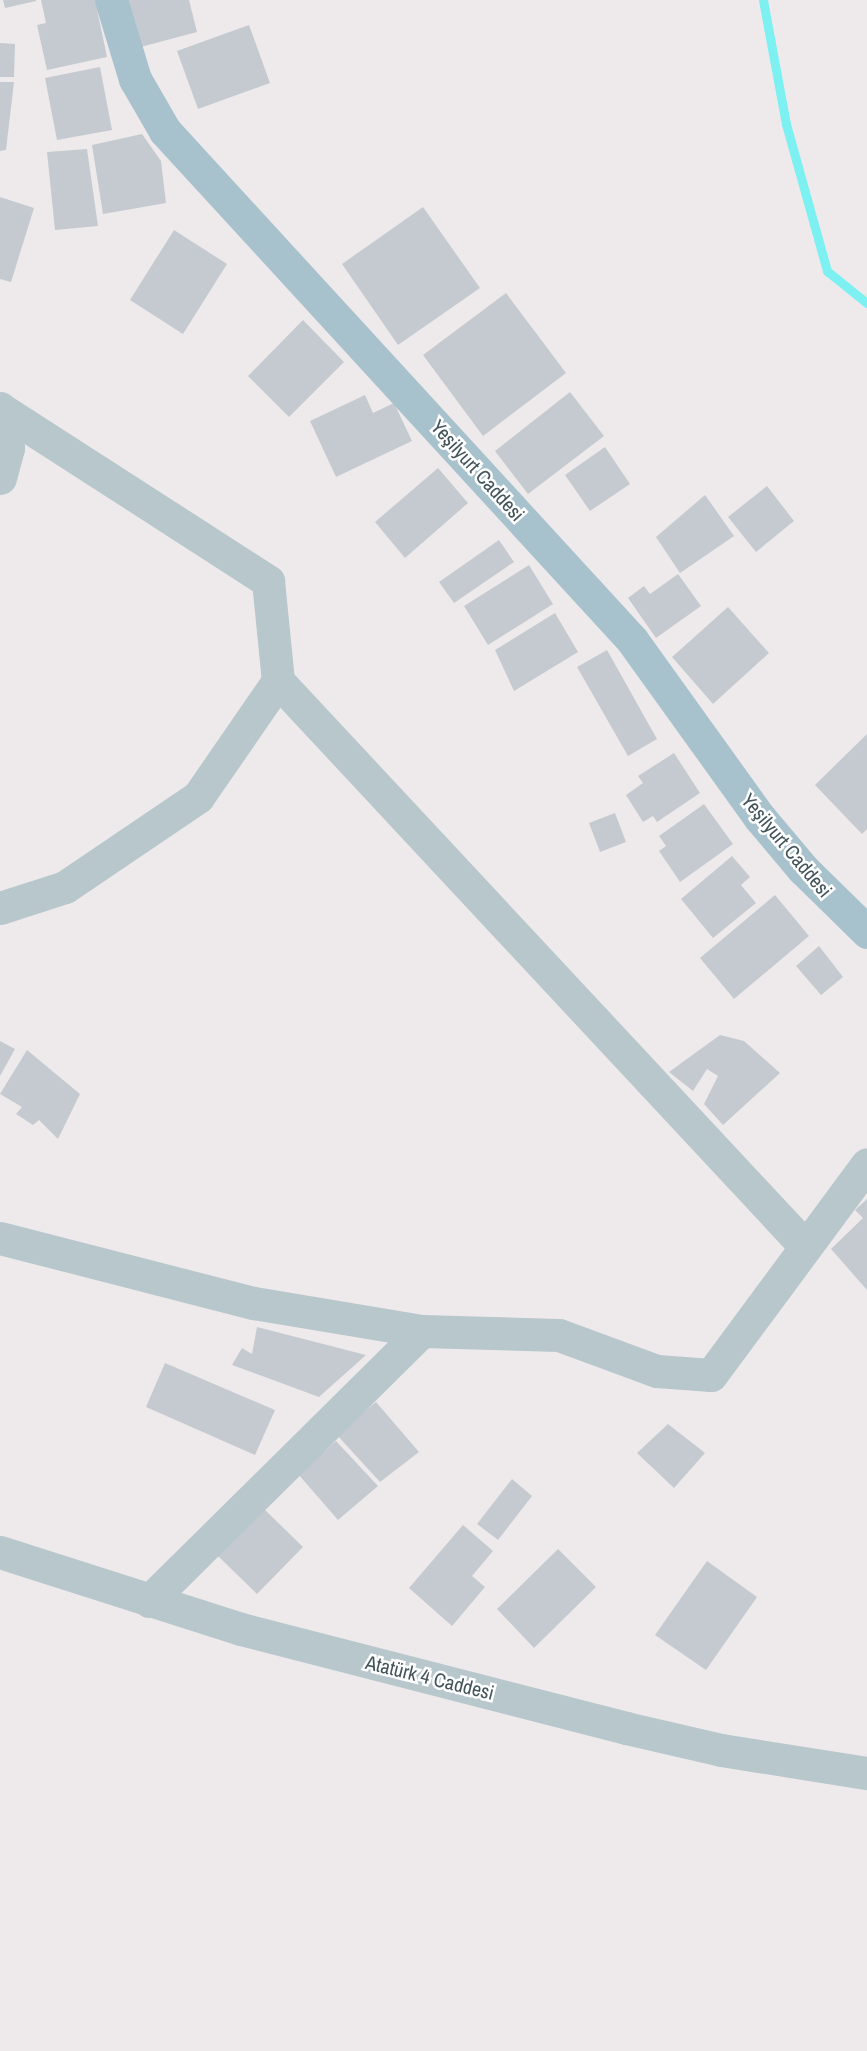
<!DOCTYPE html>
<html>
<head>
<meta charset="utf-8">
<style>
	body { margin:0 }
	#map { position:relative; width:867px; height:2051px; overflow:hidden; background:#eeeaeb; font-family:"Archivo Narrow",sans-serif }
	div>[style] { position:absolute }
	[style*='--x'] { left:calc(var(--x)*1px); top:calc(var(--y)*1px); width:calc(var(--w)*1px); rotate:calc(var(--a)*1deg) }
	.stream>* { height:9px; margin:-4.5px; padding:0 4.5px; transform-origin:4.5px; border-radius:4.5px; background:#7df0f2 }
	.building>* { inset:0; background:#c4cacf }
	.minor>* { height:33px; margin:-16.5px; padding:0 16.5px; transform-origin:16.5px; border-radius:16.5px; background:#b7c7cc }
	.major>* { height:33px; margin:-16.5px; padding:0 16.5px; transform-origin:16.5px; border-radius:16.5px; background:#a8c2cd }
	span { translate:-50% -50%; white-space:nowrap; text-align:center; line-height:1.15; -webkit-text-stroke:5px #fff; paint-order:stroke }
	.street-label { font-size:20px; color:#42535a }
</style>
</head>
<body>
<div id="map">
	<div class="stream">
		<i style="--x:763;--y:0;--w:126;--a:79.5"></i>
		<i style="--x:786;--y:124;--w:153;--a:74.4"></i>
		<i style="--x:827;--y:271;--w:51;--a:38.7"></i>
	</div>
	<div class="building">
		<i style="clip-path:polygon(3px 0,36px 0,36px 1px,5px 8px)"></i>
		<i style="clip-path:polygon(41px 0,95px 0,107px 57px,47px 70px,37px 25px,46px 23px)"></i>
		<i style="clip-path:polygon(125px 0,189px 0,197px 32px,137px 48px)"></i>
		<i style="clip-path:polygon(249px 25px,270px 83px,198px 109px,177px 51px)"></i>
		<i style="clip-path:polygon(0 43px,15px 44px,14px 77px,0 77px)"></i>
		<i style="clip-path:polygon(100px 67px,112px 130px,57px 140px,45px 78px)"></i>
		<i style="clip-path:polygon(0 82px,14px 82px,6px 150px,0 151px)"></i>
		<i style="clip-path:polygon(142px 134px,161px 161px,166px 203px,103px 214px,92px 145px)"></i>
		<i style="clip-path:polygon(87px 149px,98px 226px,55px 230px,47px 152px)"></i>
		<i style="clip-path:polygon(0 197px,34px 208px,11px 282px,0 279px)"></i>
		<i style="clip-path:polygon(423px 207px,480px 288px,398px 345px,342px 264px)"></i>
		<i style="clip-path:polygon(174px 230px,227px 264px,183px 334px,130px 300px)"></i>
		<i style="clip-path:polygon(506px 293px,566px 373px,483px 436px,423px 355px)"></i>
		<i style="clip-path:polygon(303px 320px,344px 362px,289px 417px,248px 376px)"></i>
		<i style="clip-path:polygon(570px 392px,604px 436px,528px 494px,495px 451px)"></i>
		<i style="clip-path:polygon(365px 395px,373px 413px,394px 403px,412px 441px,336px 477px,310px 421px)"></i>
		<i style="clip-path:polygon(605px 447px,630px 484px,590px 511px,565px 475px)"></i>
		<i style="clip-path:polygon(438px 468px,468px 503px,405px 558px,375px 522px)"></i>
		<i style="clip-path:polygon(767px 486px,794px 521px,756px 552px,728px 517px)"></i>
		<i style="clip-path:polygon(705px 495px,734px 536px,680px 573px,656px 537px)"></i>
		<i style="clip-path:polygon(499px 540px,514px 562px,454px 603px,439px 582px)"></i>
		<i style="clip-path:polygon(529px 565px,553px 604px,488px 645px,464px 606px)"></i>
		<i style="clip-path:polygon(678px 574px,701px 606px,656px 638px,628px 598px,644px 586px,650px 594px)"></i>
		<i style="clip-path:polygon(728px 607px,769px 653px,713px 704px,672px 657px)"></i>
		<i style="clip-path:polygon(555px 613px,578px 652px,514px 691px,495px 650px)"></i>
		<i style="clip-path:polygon(607px 650px,657px 739px,628px 756px,577px 667px)"></i>
		<i style="clip-path:polygon(867px 734px,867px 829px,862px 834px,815px 785px)"></i>
		<i style="clip-path:polygon(674px 753px,700px 793px,657px 822px,653px 816px,643px 822px,626px 795px,643px 783px,638px 776px)"></i>
		<i style="clip-path:polygon(704px 804px,733px 844px,680px 882px,659px 851px,666px 846px,659px 836px)"></i>
		<i style="clip-path:polygon(615px 813px,626px 842px,600px 852px,589px 823px)"></i>
		<i style="clip-path:polygon(732px 856px,750px 877px,741px 885px,756px 903px,713px 938px,681px 899px)"></i>
		<i style="clip-path:polygon(775px 895px,809px 936px,734px 999px,700px 958px)"></i>
		<i style="clip-path:polygon(819px 946px,843px 977px,821px 995px,796px 966px)"></i>
		<i style="clip-path:polygon(720px 1035px,744px 1041px,780px 1073px,723px 1125px,704px 1104px,718px 1076px,707px 1069px,693px 1091px,669px 1072px)"></i>
		<i style="clip-path:polygon(0 1041px,15px 1049px,0 1076px)"></i>
		<i style="clip-path:polygon(27px 1050px,80px 1094px,58px 1139px,39px 1120px,33px 1125px,16px 1114px,22px 1107px,0 1094px)"></i>
		<i style="clip-path:polygon(867px 1199px,867px 1290px,831px 1249px,863px 1218px,855px 1210px)"></i>
		<i style="clip-path:polygon(257px 1327px,366px 1355px,319px 1397px,232px 1365px,242px 1348px,252px 1354px)"></i>
		<i style="clip-path:polygon(165px 1363px,275px 1410px,255px 1455px,146px 1407px)"></i>
		<i style="clip-path:polygon(376px 1402px,419px 1452px,380px 1482px,336px 1434px)"></i>
		<i style="clip-path:polygon(668px 1424px,705px 1453px,674px 1488px,637px 1453px)"></i>
		<i style="clip-path:polygon(336px 1441px,378px 1486px,338px 1520px,298px 1474px)"></i>
		<i style="clip-path:polygon(512px 1479px,532px 1496px,498px 1540px,477px 1524px)"></i>
		<i style="clip-path:polygon(264px 1509px,303px 1547px,257px 1594px,218px 1556px)"></i>
		<i style="clip-path:polygon(463px 1525px,493px 1551px,472px 1576px,485px 1587px,452px 1626px,409px 1588px)"></i>
		<i style="clip-path:polygon(558px 1549px,596px 1587px,534px 1648px,497px 1609px)"></i>
		<i style="clip-path:polygon(707px 1561px,757px 1597px,706px 1670px,655px 1635px)"></i>
	</div>
	<div class="minor">
		<i style="--x:0;--y:408;--w:41;--a:78.7"></i>
		<i style="--x:8;--y:448;--w:31;--a:105"></i>
		<i style="--x:1;--y:409;--w:318;--a:32.8"></i>
		<i style="--x:268;--y:581;--w:100;--a:84.3"></i>
		<i style="--x:278;--y:681;--w:771;--a:47"></i>
		<i style="--x:0;--y:908;--w:68;--a:-17.9"></i>
		<i style="--x:65;--y:887;--w:161;--a:-34.1"></i>
		<i style="--x:198;--y:797;--w:141;--a:-55.4"></i>
		<i style="--x:0;--y:1238;--w:262;--a:14.4"></i>
		<i style="--x:254;--y:1303;--w:170;--a:9.5"></i>
		<i style="--x:0;--y:1552;--w:253;--a:17.7"></i>
		<i style="--x:241;--y:1629;--w:398;--a:14.4"></i>
		<i style="--x:626;--y:1728;--w:98;--a:13"></i>
		<i style="--x:721;--y:1750;--w:148;--a:9"></i>
		<i style="--x:149;--y:1601;--w:384;--a:-44.7"></i>
		<i style="--x:422;--y:1331;--w:137;--a:1.7"></i>
		<i style="--x:559;--y:1335;--w:104;--a:20.2"></i>
		<i style="--x:657;--y:1371;--w:54;--a:4.2"></i>
		<i style="--x:711;--y:1375;--w:262;--a:-53.5"></i>
	</div>
	<div class="major">
		<i style="--x:111;--y:0;--w:83;--a:73.1"></i>
		<i style="--x:135;--y:79;--w:60;--a:60"></i>
		<i style="--x:165;--y:131;--w:691;--a:47.46"></i>
		<i style="--x:632;--y:640;--w:219;--a:54.3"></i>
		<i style="--x:760;--y:818;--w:67;--a:49.9"></i>
		<i style="--x:803;--y:869;--w:90;--a:44.5"></i>
	</div>
	<div class="street-label">
		<span style="left:478px;top:470px;rotate:48deg">Yeşilyurt Caddesi</span>
		<span style="left:787px;top:845px;rotate:50deg">Yeşilyurt Caddesi</span>
		<span style="left:430px;top:1677px;rotate:14deg">Atatürk 4 Caddesi</span>
	</div>
</div>
</body>
</html>
